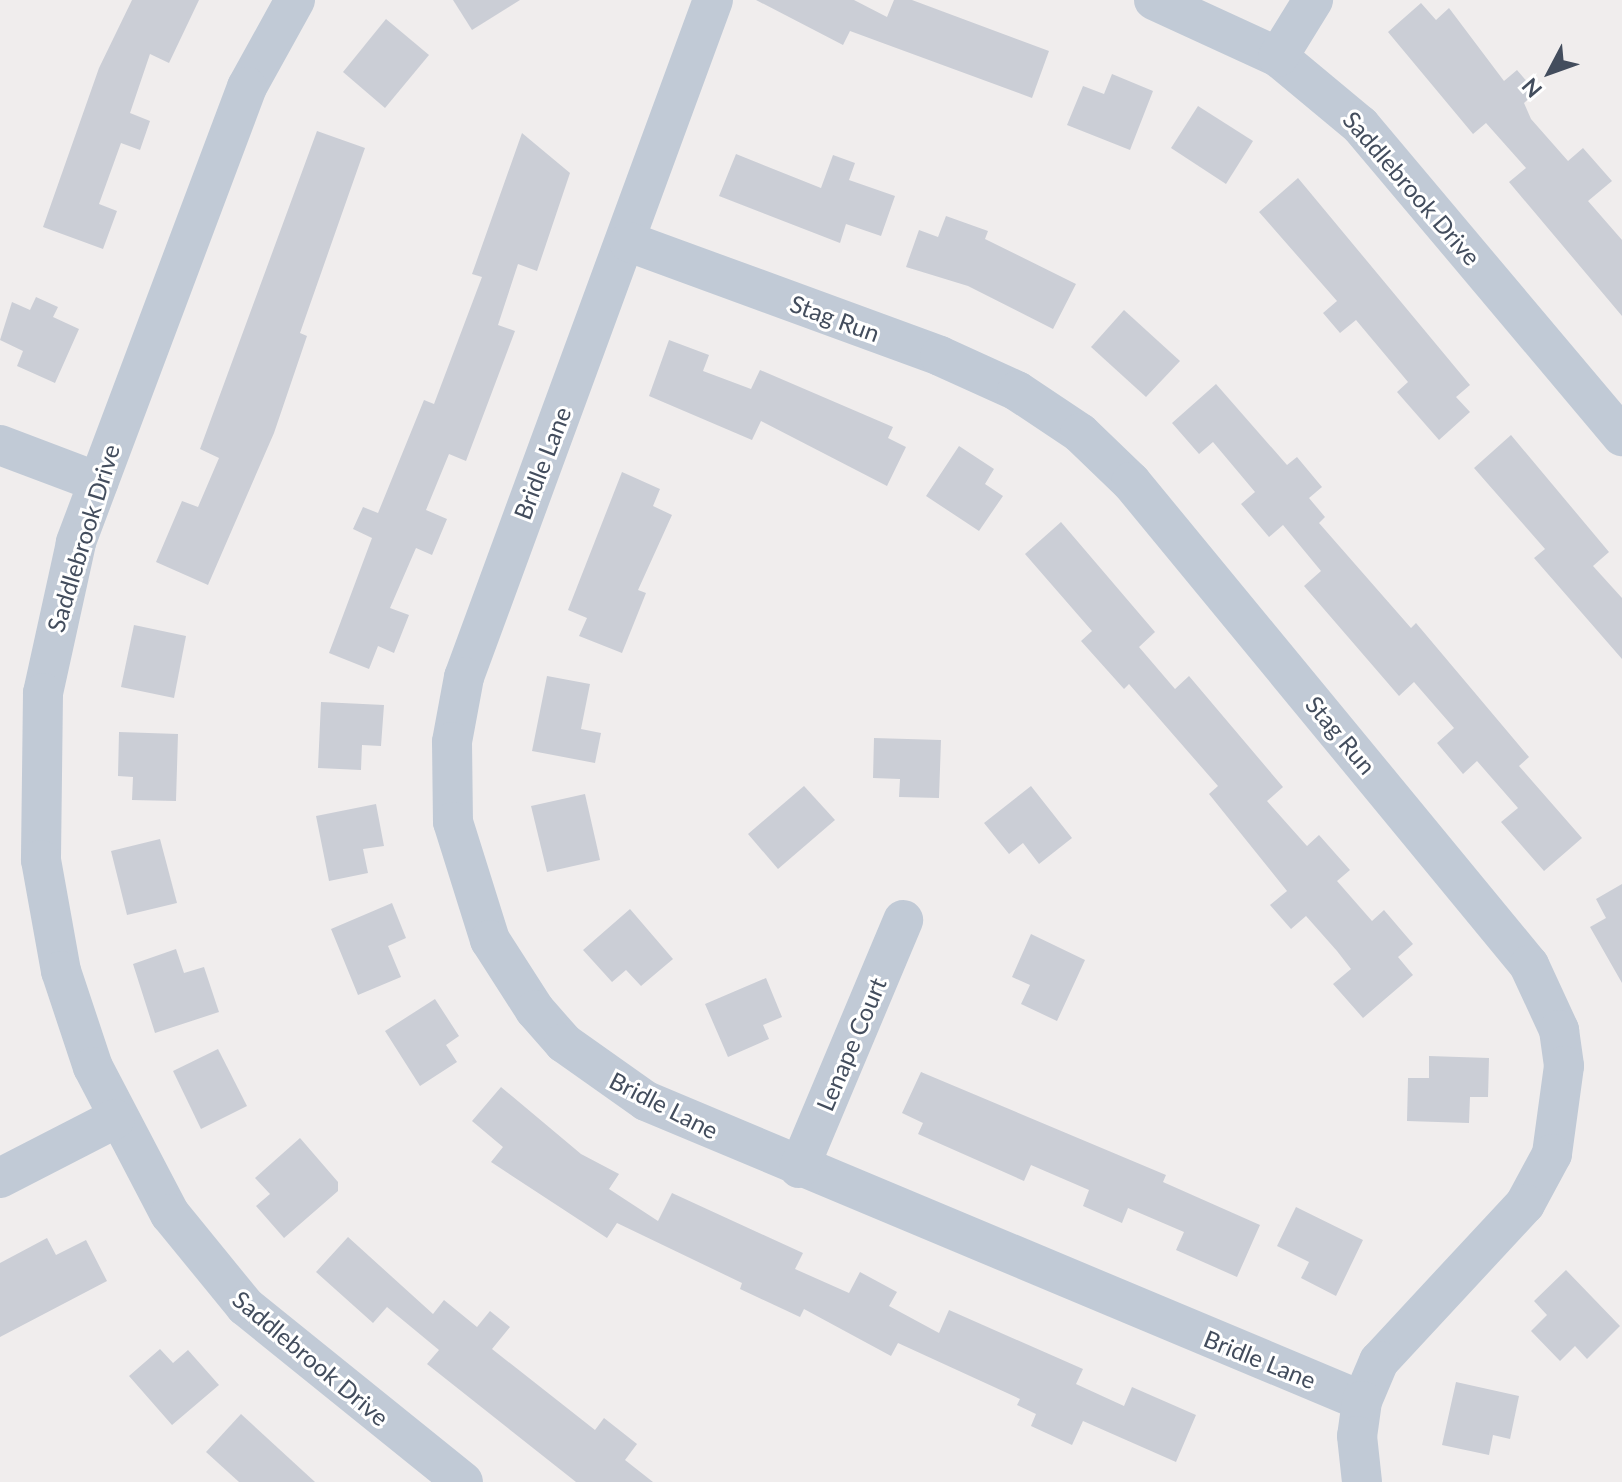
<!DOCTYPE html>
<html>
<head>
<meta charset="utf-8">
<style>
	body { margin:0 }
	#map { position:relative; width:1622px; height:1482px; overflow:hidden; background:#f0eded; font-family:Lato,sans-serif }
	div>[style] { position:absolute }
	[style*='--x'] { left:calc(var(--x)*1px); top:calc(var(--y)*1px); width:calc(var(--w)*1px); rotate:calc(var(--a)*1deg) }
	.building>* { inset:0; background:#cbced6 }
	.minor>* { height:40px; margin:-20px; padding:0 20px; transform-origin:20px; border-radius:20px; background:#c1cad6 }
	span { translate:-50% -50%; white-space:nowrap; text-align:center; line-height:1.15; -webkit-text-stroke:6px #fff; paint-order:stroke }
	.street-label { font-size:24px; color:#434d5d }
	.north { position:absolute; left:1510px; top:32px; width:80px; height:80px; -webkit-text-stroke:6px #fff; paint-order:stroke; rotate:229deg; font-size:22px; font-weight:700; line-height:32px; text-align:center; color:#434d5d }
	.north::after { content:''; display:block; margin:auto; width:28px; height:36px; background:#434d5d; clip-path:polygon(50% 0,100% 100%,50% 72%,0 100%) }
</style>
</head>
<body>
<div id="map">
	<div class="building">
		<i style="clip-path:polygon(132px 0,199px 0,169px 63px,150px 54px,130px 113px,150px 121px,140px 150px,121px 143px,99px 204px,117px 211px,103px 249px,43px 227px,99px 68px)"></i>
		<i style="clip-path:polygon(453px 0,520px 0,472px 30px)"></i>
		<i style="clip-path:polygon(756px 0,854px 0,887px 17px,894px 0,912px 0,1049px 51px,1032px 98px,850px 31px,843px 45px)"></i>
		<i style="clip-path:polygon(1421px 3px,1436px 20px,1449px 8px,1504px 81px,1517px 70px,1536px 92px,1524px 103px,1531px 119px,1568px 161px,1583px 148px,1612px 181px,1588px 201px,1622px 240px,1622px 316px,1509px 182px,1526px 168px,1486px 123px,1473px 134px,1388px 32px)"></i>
		<i style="clip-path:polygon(386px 19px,429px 55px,385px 108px,343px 72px)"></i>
		<i style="clip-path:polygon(1112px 74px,1153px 91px,1130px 150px,1067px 125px,1083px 86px,1104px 94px)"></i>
		<i style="clip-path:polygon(1198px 106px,1253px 141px,1226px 184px,1171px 148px)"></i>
		<i style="clip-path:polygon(317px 131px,365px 148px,300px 333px,307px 336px,274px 433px,208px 585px,156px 562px,182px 501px,198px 507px,219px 458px,200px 449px)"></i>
		<i style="clip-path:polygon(522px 133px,570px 173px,537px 271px,518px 264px,498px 325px,515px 331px,466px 461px,449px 454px,426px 510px,447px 519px,432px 555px,416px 548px,390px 608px,409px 615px,394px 653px,378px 646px,369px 669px,329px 653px,372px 538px,353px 529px,363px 507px,378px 513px,424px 400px,434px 404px,482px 277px,472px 274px)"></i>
		<i style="clip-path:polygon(736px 154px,821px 188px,833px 155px,855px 163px,849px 180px,895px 196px,881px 236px,846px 224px,840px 243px,719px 196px)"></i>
		<i style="clip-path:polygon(1298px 178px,1470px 385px,1456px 397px,1470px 412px,1439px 440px,1397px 392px,1408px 382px,1356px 320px,1340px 333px,1323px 313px,1337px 301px,1259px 212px)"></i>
		<i style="clip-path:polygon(946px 216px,988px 231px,985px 239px,1076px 284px,1053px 329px,968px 286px,906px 267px,919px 230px,938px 237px)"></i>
		<i style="clip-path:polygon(36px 297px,58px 307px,53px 317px,79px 329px,55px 383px,17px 366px,23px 351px,0 340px,12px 302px,30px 310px)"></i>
		<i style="clip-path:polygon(1124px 310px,1180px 361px,1146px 397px,1091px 347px)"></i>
		<i style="clip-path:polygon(669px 340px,709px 355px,703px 371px,751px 389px,760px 370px,893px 427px,888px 438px,906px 447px,887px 486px,761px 421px,752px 440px,649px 396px)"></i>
		<i style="clip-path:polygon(1216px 384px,1287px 465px,1297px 457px,1322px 487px,1309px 498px,1325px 517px,1319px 523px,1411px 628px,1416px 623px,1529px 757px,1519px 766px,1582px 838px,1544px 871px,1501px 822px,1518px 808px,1477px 761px,1463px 774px,1437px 743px,1454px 728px,1414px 682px,1399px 696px,1304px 586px,1321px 571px,1283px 525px,1269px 537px,1241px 504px,1255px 492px,1213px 442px,1199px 454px,1172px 423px)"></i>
		<i style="clip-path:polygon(1511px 435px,1609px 552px,1593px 566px,1622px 598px,1622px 659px,1534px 558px,1545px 549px,1474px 468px)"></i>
		<i style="clip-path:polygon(959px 446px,994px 469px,985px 484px,1003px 496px,979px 531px,926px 496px)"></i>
		<i style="clip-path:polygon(622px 472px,660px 489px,653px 506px,672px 515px,638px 590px,646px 593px,622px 653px,579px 636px,587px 618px,568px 610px)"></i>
		<i style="clip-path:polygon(1061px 522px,1155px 632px,1139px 647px,1175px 689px,1189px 676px,1283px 787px,1267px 801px,1307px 846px,1319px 835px,1350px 870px,1337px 881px,1372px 921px,1384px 910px,1413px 944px,1398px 957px,1413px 975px,1363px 1018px,1333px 984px,1351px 969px,1337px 951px,1306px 916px,1291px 929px,1270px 905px,1287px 891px,1209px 794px,1218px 786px,1129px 684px,1124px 689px,1081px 641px,1092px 631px,1025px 554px)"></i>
		<i style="clip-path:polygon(134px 625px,186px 636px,174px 698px,121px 687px)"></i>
		<i style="clip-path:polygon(547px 676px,590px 684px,581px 729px,601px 733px,595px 763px,532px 751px)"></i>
		<i style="clip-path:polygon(321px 702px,384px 705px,381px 746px,362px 745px,361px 770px,318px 768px)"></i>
		<i style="clip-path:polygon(119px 732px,178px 734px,176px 801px,132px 800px,133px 777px,118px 776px)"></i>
		<i style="clip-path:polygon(874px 738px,941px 740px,939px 798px,899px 797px,900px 779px,873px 778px)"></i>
		<i style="clip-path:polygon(804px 786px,835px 820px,778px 869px,748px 834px)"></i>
		<i style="clip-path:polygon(1031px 786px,1072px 838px,1039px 864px,1023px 843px,1009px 854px,984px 823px)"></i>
		<i style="clip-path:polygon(585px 794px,600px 860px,547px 872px,531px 806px)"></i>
		<i style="clip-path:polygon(376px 804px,384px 846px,363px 849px,368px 873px,329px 881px,316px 816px)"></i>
		<i style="clip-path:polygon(160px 839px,177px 903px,127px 915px,111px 851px)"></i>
		<i style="clip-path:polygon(1622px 884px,1622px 983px,1590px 927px,1606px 918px,1596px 899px)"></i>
		<i style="clip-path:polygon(392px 903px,406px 938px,388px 946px,401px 977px,358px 995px,331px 929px)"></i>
		<i style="clip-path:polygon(630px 909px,673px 959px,641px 986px,626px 970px,612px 982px,583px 950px)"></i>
		<i style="clip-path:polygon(1031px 934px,1085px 960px,1057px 1021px,1021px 1004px,1030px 985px,1012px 977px)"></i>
		<i style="clip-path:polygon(176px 949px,184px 973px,204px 967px,219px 1012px,155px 1033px,133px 964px)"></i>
		<i style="clip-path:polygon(766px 978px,782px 1017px,763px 1025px,769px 1039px,728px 1057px,705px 1004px)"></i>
		<i style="clip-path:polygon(435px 999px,459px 1036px,446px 1045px,457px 1062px,420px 1086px,385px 1031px)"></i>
		<i style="clip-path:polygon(218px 1049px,247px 1106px,201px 1129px,173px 1071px)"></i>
		<i style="clip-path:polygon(1429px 1056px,1489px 1058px,1488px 1097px,1470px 1097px,1469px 1123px,1407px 1121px,1408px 1078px,1429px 1078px)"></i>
		<i style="clip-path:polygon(921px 1072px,1166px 1175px,1163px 1182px,1260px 1225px,1237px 1277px,1176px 1250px,1184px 1232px,1128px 1208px,1122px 1223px,1083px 1206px,1089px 1190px,1031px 1165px,1024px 1181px,918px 1134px,923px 1123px,902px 1113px)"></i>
		<i style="clip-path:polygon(501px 1087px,581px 1154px,619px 1174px,609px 1189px,658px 1221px,672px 1193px,803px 1253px,795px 1269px,849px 1293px,860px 1272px,897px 1292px,889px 1306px,939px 1333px,949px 1310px,1083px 1369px,1076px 1384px,1124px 1406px,1132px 1387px,1196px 1415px,1176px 1462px,1083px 1421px,1072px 1445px,1031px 1426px,1036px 1414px,1017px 1405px,1020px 1399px,898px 1343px,891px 1356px,804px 1309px,800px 1317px,740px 1289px,742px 1283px,617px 1223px,607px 1238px,491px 1162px,503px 1147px,472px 1121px)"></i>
		<i style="clip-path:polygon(300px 1138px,338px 1182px,338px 1191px,284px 1238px,256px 1206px,270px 1194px,255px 1178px)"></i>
		<i style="clip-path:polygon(1296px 1207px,1363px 1240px,1336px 1296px,1301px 1278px,1309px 1262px,1277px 1246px)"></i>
		<i style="clip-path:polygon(348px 1237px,433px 1314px,444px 1300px,477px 1327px,490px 1311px,510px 1327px,492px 1349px,595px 1430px,604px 1418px,637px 1444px,625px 1460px,653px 1482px,576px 1482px,427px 1364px,439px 1350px,387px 1307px,373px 1323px,316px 1272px)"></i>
		<i style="clip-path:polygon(47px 1238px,56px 1255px,86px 1240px,107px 1281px,0 1337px,0 1263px)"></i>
		<i style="clip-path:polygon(1566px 1270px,1620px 1326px,1587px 1359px,1575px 1346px,1560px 1361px,1531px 1331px,1547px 1315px,1534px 1301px)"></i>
		<i style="clip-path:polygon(160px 1349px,173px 1363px,188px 1350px,219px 1385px,172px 1425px,129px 1376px)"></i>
		<i style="clip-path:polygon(1456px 1382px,1519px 1396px,1510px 1439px,1493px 1435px,1489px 1455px,1442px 1445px)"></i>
		<i style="clip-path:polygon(241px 1414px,315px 1482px,239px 1482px,206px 1452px)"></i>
	</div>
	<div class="minor">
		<i style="--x:295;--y:0;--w:99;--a:118.9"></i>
		<i style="--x:247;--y:87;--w:487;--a:110.6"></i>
		<i style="--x:76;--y:543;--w:154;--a:102.4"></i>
		<i style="--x:43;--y:693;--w:167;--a:90.7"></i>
		<i style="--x:41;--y:860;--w:113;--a:79.8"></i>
		<i style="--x:61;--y:971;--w:101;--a:71.6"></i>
		<i style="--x:93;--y:1067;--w:166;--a:62.4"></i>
		<i style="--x:170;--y:1214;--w:119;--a:50.8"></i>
		<i style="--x:245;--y:1306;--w:280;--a:38.9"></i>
		<i style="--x:713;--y:0;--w:721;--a:110.19"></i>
		<i style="--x:464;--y:677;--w:66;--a:100.5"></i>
		<i style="--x:452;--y:742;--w:80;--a:89.3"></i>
		<i style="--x:453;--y:822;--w:124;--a:72.6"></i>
		<i style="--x:490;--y:940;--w:83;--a:57.3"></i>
		<i style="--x:535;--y:1010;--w:44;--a:48.7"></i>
		<i style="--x:564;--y:1043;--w:100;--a:35.3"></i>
		<i style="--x:646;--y:1101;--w:776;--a:22.73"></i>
		<i style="--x:1154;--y:0;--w:136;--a:24.7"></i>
		<i style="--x:1278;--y:57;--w:107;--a:39.7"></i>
		<i style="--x:1360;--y:125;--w:407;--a:49.9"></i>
		<i style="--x:1278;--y:57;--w:67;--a:-58.4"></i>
		<i style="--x:629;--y:242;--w:331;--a:20.1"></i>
		<i style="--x:940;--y:356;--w:85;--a:24.4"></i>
		<i style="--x:1017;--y:391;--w:76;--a:33.7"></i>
		<i style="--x:1080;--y:433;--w:71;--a:43.9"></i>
		<i style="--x:1131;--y:482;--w:626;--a:50.51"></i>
		<i style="--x:1529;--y:965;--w:72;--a:65.2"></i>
		<i style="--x:1559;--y:1030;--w:36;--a:82"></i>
		<i style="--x:1564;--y:1066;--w:89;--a:97.8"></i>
		<i style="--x:1552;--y:1154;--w:57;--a:118.4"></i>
		<i style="--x:1525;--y:1204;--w:214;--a:132.9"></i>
		<i style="--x:1379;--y:1361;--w:43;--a:113"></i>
		<i style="--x:1362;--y:1401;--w:35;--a:98"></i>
		<i style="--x:1357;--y:1436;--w:46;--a:83.8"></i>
		<i style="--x:0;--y:445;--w:105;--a:20.7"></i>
		<i style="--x:799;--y:1168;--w:269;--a:-67.2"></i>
		<i style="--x:0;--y:1178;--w:129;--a:-27.2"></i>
	</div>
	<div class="street-label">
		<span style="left:1412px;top:188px;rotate:49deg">Saddlebrook Drive</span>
		<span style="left:835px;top:318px;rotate:20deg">Stag Run</span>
		<span style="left:542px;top:463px;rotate:-69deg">Bridle Lane</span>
		<span style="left:83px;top:538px;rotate:-73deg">Saddlebrook Drive</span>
		<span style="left:1341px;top:735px;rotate:50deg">Stag Run</span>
		<span style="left:851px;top:1044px;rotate:-67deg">Lenape Court</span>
		<span style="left:664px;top:1105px;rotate:27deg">Bridle Lane</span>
		<span style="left:311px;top:1358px;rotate:40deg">Saddlebrook Drive</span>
		<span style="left:1260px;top:1359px;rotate:22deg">Bridle Lane</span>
	</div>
	<div class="north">N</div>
</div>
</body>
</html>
